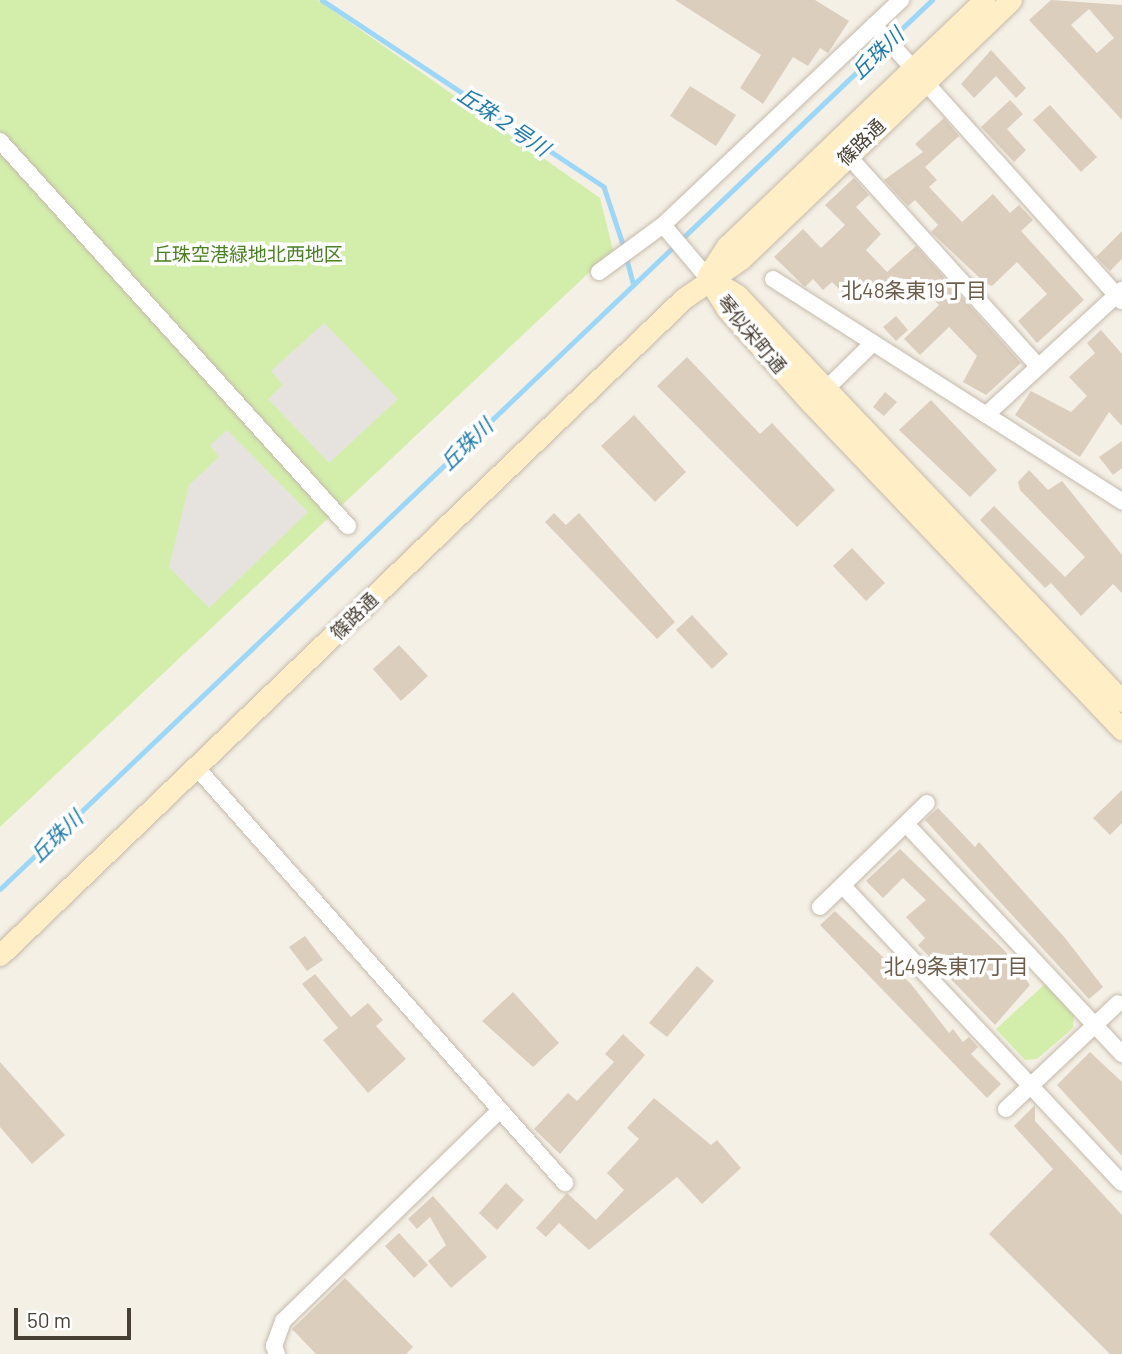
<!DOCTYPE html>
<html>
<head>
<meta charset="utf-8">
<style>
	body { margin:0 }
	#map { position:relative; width:1122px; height:1354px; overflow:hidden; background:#f5f0e6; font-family:Barlow,"Noto Sans JP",sans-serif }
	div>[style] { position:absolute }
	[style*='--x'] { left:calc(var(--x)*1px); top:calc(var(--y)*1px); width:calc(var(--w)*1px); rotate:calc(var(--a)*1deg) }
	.green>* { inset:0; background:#d3eeab }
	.parking>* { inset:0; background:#e6e3df }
	.stream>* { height:4.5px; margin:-2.25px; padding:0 2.25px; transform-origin:2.25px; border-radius:2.25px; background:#9cd7f8 }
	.building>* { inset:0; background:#dbcebd }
	.roads { filter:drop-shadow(0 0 2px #c5baab) drop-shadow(0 0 2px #c5baab) }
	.street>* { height:16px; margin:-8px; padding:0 8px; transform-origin:8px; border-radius:8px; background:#fff }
	.secondary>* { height:21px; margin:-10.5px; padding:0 10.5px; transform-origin:10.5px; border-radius:10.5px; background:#ffeec6 }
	span { translate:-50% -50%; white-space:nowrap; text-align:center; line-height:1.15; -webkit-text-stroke:7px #fff; paint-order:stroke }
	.street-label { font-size:19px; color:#494035 }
	.park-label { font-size:19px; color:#4a8221 }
	.water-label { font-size:21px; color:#1f7aaf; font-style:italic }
	.neighbourhood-label { font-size:21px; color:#6d5d4b }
	.scale { position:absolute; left:14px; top:1308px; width:117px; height:32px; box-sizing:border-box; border:4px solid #494035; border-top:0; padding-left:9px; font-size:21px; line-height:24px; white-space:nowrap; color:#494035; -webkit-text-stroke:5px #fff; paint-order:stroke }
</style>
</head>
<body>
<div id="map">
	<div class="green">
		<i style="clip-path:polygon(0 0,318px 0,600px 198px,613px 250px,0 827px)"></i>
		<i style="clip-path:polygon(1045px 984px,1074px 1015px,1073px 1028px,1037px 1059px,1025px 1060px,996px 1029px)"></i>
	</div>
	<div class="parking">
		<i style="clip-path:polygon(324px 323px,398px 399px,329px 463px,268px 399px,283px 385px,271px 371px)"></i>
		<i style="clip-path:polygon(227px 430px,308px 512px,209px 608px,169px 567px,189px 485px,219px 457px,210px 445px)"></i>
	</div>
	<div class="stream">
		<i style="--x:322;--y:0;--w:338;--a:33.5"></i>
		<i style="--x:604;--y:187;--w:63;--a:71.6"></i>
		<i style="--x:892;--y:38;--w:55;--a:-43.5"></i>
		<i style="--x:626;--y:256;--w:27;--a:75"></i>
		<i style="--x:0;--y:889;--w:1224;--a:-43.64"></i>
	</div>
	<div class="building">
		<i style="clip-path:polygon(675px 0,815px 0,849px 21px,828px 53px,820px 48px,808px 66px,793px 57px,763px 104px,740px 88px,761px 55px)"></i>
		<i style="clip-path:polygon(evenodd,1051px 0,1122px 5px,1122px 120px,1029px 20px,1051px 0,1089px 9px,1114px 38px,1097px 53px,1071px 25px,1089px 9px)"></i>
		<i style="clip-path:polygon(991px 50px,1026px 88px,1016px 98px,996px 76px,974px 98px,961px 84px)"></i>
		<i style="clip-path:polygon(690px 86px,736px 115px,716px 146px,670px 116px)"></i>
		<i style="clip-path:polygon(1010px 100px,1023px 114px,1007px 129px,1026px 150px,1014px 162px,981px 127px)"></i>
		<i style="clip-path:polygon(1050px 105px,1097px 157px,1081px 172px,1033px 120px)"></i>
		<i style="clip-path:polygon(944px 118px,959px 136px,925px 167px,937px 180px,929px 187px,962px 222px,993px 194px,1010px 213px,1019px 205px,1033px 220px,1021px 231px,1084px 300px,1037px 343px,1018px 321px,1047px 294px,1017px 262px,992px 286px,985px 283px,931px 232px,938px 225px,915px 200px,908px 206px,884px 180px,923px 152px,915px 144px)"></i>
		<i style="clip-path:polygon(854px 178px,869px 195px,856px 207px,881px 234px,866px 250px,887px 272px,916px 246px,1021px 363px,986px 395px,963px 382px,977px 356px,949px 327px,920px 355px,904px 339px,939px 305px,918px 282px,894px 303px,869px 283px,850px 300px,832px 282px,823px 290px,813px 279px,805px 287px,774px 257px,803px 229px,821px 248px,845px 225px,825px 205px)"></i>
		<i style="clip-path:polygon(1122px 231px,1122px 259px,1110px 271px,1096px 257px)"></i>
		<i style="clip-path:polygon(896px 316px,908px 330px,896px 341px,883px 327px)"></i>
		<i style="clip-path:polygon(1101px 330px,1122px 354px,1122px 426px,1109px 412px,1080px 457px,1015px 415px,1031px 391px,1071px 412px,1087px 396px,1069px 377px,1095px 353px,1087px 343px)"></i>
		<i style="clip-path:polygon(687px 357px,760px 434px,772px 423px,835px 490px,797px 527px,657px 386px)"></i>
		<i style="clip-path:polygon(885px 392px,897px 402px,884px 416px,873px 407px)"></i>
		<i style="clip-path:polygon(931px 400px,997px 470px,970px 497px,899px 430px)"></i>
		<i style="clip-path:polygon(634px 415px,686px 472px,655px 502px,601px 446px)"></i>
		<i style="clip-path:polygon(1122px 441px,1122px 468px,1113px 475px,1099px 457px)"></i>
		<i style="clip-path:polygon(1029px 470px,1048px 490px,1062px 481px,1122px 555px,1122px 593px,1113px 584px,1081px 616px,1051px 583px,1045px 588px,980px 520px,994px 506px,1065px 577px,1085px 557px,1020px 490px,1018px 482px)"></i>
		<i style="clip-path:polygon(554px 513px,566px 525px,579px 513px,675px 622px,657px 639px,545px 522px)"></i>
		<i style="clip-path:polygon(852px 548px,885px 583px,866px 601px,833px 566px)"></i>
		<i style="clip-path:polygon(692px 615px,728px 654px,712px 669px,676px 630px)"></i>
		<i style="clip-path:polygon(399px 645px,428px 676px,401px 701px,373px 669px)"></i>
		<i style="clip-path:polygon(1122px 790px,1122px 823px,1110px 835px,1093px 818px)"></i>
		<i style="clip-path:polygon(938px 808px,975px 847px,979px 842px,1065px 938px,1103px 987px,1089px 999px,925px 820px)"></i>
		<i style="clip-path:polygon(900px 849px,1005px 951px,1030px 985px,995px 1025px,918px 945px,925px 938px,906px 917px,926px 900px,903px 878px,883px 898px,866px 881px)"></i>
		<i style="clip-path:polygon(835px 911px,911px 984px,949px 1033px,953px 1029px,963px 1042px,969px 1037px,978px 1047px,971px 1054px,1001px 1084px,987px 1098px,820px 925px)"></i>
		<i style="clip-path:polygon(305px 936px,323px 960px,307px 971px,289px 947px)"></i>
		<i style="clip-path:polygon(697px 966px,714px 981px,667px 1037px,649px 1023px)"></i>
		<i style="clip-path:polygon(315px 974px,351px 1017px,368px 1003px,383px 1020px,376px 1026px,406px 1059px,368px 1093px,323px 1040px,338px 1028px,302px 984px)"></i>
		<i style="clip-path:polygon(513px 992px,559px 1043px,533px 1067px,482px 1021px)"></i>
		<i style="clip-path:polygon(623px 1034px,645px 1055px,560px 1154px,534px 1129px,568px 1093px,577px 1101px,614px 1062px,605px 1054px)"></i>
		<i style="clip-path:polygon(1090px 1052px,1122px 1082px,1122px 1156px,1057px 1085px)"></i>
		<i style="clip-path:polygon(0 1062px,65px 1135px,32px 1164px,0 1127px)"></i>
		<i style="clip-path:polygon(654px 1098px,711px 1145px,717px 1140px,741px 1168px,702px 1204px,677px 1177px,589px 1250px,559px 1223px,546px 1237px,536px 1228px,567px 1193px,596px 1220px,624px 1190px,607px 1173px,639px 1139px,627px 1128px)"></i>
		<i style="clip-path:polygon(1035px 1105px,1035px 1121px,1122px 1215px,1122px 1354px,1110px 1354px,989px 1234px,1053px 1169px,1014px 1126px)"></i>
		<i style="clip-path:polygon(506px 1183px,524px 1200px,497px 1230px,479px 1213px)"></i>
		<i style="clip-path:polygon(433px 1196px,487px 1257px,451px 1288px,428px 1261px,446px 1245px,430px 1217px,417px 1229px,408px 1219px)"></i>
		<i style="clip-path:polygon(399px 1233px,428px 1265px,414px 1278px,385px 1246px)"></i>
		<i style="clip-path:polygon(345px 1278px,413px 1347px,406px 1354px,316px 1354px,292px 1329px)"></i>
	</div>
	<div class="roads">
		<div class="street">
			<i style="--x:874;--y:25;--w:371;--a:48.1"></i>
			<i style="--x:0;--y:141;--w:519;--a:47.89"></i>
			<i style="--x:841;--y:148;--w:295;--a:47.9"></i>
			<i style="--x:599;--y:272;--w:79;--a:-36.3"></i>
			<i style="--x:707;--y:277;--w:68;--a:-130.2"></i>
			<i style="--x:663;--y:225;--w:328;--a:-43.4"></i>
			<i style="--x:773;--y:279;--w:414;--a:32.5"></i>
			<i style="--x:818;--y:397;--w:77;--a:-44.5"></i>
			<i style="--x:986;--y:415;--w:185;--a:-42.6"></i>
			<i style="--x:197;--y:768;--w:555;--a:48.44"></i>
			<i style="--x:906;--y:824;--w:316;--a:46.8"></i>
			<i style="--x:843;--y:886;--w:407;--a:46.8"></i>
			<i style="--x:820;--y:907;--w:149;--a:-44.2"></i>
			<i style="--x:1006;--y:1109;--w:154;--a:-43.4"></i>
			<i style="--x:277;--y:1354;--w:9;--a:-111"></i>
			<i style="--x:274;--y:1346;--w:27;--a:-70"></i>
			<i style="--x:283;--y:1321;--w:301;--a:-44.2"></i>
		</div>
		<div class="secondary">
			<i style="--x:708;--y:275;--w:35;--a:-57"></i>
			<i style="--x:727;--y:246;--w:356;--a:-43.7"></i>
			<i style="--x:707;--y:277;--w:36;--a:58"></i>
			<i style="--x:726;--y:308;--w:127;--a:48.2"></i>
			<i style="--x:811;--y:403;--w:451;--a:46.4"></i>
			<i style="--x:709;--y:278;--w:33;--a:31"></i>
			<i style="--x:737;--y:295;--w:560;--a:46.52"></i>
			<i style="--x:0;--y:955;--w:947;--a:-43.84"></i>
			<i style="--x:683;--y:299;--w:70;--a:-34.6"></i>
			<i style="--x:741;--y:259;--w:374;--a:-43.8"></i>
		</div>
	</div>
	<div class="street-label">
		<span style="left:861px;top:142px;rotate:-44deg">篠路通</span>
		<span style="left:752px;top:334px;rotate:50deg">琴似栄町通</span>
		<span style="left:354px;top:616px;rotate:-44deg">篠路通</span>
	</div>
	<div class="park-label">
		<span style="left:248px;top:254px">丘珠空港緑地北西地区</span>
	</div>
	<div class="water-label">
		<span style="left:877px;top:53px;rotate:-44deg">丘珠川</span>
		<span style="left:504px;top:121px;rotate:34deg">丘珠２号川</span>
		<span style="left:466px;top:444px;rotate:-44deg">丘珠川</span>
		<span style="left:56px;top:836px;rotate:-44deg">丘珠川</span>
	</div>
	<div class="neighbourhood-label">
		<span style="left:914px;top:290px">北48条東19丁目</span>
		<span style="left:956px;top:966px">北49条東17丁目</span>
	</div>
	<div class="scale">50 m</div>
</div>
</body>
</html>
